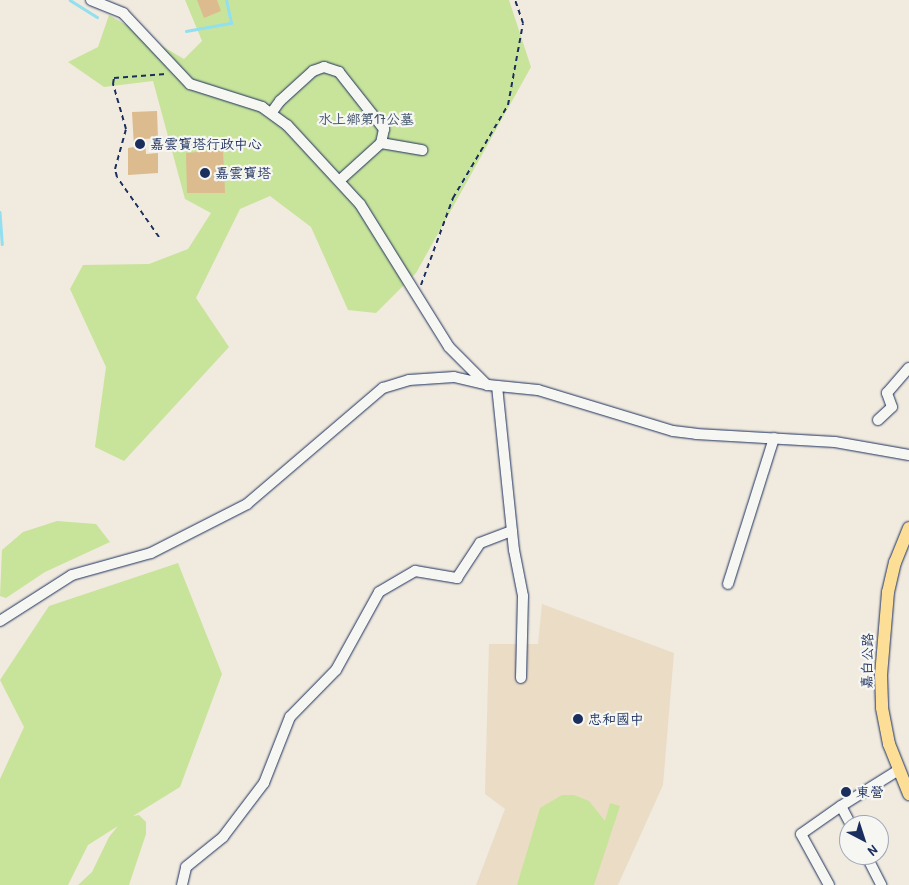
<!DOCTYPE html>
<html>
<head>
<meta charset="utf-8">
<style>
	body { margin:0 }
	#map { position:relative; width:909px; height:885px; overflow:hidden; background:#f1eade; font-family:"Patrick Hand","LXGW WenKai TC",sans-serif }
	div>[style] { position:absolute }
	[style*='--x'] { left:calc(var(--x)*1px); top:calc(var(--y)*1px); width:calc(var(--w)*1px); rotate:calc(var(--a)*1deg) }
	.built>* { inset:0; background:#ebdcc6 }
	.green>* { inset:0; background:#c8e49b }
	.stream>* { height:2.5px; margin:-1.25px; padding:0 1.25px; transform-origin:1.25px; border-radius:1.25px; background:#91dfef }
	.building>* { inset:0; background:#dcbb8e }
	.path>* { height:2px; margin-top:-1px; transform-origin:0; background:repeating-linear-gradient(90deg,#1b2f5e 0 5px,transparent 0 9px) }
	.roads { filter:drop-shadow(0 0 1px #1b2f5e) drop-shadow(0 0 1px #1b2f5e) }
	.minor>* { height:10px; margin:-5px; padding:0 5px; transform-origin:5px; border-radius:5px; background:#f6f6f2 }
	.major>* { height:12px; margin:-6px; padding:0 6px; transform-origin:6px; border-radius:6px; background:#fcde96 }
	.dots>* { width:14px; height:14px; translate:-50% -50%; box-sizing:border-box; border:2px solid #f6f6f2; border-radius:50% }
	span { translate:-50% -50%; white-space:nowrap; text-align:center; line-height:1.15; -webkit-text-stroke:4.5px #f6f6f2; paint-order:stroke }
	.park-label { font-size:14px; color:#3e536a }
	.poi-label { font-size:14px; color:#1b2f5e }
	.left { translate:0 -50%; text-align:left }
	.street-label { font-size:14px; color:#1b2f5e }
	.north { position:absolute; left:839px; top:815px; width:50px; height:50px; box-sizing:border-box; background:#f6f6f2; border:1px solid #9ea6b7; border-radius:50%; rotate:140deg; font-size:14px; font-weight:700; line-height:20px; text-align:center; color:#1b2f5e }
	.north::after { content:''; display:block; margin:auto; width:18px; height:22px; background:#1b2f5e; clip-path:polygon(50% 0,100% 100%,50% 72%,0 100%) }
</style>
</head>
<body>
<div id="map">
	<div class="built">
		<i style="clip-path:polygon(542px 604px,674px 653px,663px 785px,618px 885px,476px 885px,505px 809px,485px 794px,489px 644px,538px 644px)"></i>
	</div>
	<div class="green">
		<i style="clip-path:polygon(185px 0,509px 0,531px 67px,416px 273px,376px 313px,348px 310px,311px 227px,270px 196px,240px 209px,196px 298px,229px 347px,124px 461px,95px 447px,106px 367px,70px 289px,83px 265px,149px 264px,188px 249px,211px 213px,185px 199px,153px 81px,104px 87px,68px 62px,98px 47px,109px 15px,184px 59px,202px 41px)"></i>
		<i style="clip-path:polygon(57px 521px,96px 524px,110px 542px,45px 572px,6px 598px,0 596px,2px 550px,23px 532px)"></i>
		<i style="clip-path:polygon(178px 563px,222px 674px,180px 787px,133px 816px,139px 815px,146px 822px,146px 834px,129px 885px,78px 885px,92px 872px,109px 837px,118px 826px,88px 845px,68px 885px,0 885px,0 779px,24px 727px,0 680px,49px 606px)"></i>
		<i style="clip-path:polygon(562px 795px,574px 795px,589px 801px,605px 821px,610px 803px,620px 806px,594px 885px,517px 885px,540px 808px)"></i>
	</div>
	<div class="stream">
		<i style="--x:70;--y:0;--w:32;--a:32"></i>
		<i style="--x:186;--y:31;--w:46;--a:-10.1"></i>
		<i style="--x:231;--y:23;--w:24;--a:-102"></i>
		<i style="--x:0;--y:212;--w:32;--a:86"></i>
	</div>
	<div class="building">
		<i style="clip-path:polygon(197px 0,217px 0,221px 11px,204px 18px)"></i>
		<i style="clip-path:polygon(157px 111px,158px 138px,145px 139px,146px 154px,158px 153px,158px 173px,128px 175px,128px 148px,134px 147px,132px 112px)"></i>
		<i style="clip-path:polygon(223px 150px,225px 193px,187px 193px,186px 153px)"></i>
	</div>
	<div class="path">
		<i style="--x:159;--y:237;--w:73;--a:-125"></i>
		<i style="--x:117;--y:177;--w:8;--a:-104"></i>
		<i style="--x:115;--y:169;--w:41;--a:-74.6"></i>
		<i style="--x:126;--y:129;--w:47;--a:-106.1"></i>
		<i style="--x:113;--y:84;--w:6;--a:-81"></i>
		<i style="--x:114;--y:78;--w:52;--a:-4.4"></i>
		<i style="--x:421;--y:285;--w:93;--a:-69.8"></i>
		<i style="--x:453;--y:198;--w:108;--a:-59.4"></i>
		<i style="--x:508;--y:105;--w:83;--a:-79.6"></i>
		<i style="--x:523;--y:23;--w:24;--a:-109"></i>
	</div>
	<div class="roads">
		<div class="minor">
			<i style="--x:91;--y:0;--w:35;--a:22"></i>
			<i style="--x:123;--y:13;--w:98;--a:46.7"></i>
			<i style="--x:190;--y:84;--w:76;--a:17.7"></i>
			<i style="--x:262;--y:107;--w:31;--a:36"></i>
			<i style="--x:287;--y:125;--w:108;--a:47.3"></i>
			<i style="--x:360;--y:204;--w:168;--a:58.1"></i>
			<i style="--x:449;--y:347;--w:54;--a:45"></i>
			<i style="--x:272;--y:112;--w:14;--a:-54"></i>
			<i style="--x:280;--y:101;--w:45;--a:-42.3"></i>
			<i style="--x:313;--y:71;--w:12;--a:-20"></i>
			<i style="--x:324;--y:67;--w:16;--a:18"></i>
			<i style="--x:339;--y:72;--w:73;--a:51.7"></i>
			<i style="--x:384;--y:129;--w:14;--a:102"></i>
			<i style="--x:381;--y:143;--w:55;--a:137.9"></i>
			<i style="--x:381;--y:143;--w:42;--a:9.7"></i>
			<i style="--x:497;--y:386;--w:165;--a:84.1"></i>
			<i style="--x:514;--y:550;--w:47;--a:78.9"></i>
			<i style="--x:523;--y:596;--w:82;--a:91.4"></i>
			<i style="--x:878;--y:420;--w:19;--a:-43"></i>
			<i style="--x:892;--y:407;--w:15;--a:-110"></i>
			<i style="--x:887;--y:393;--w:33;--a:-49"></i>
			<i style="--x:728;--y:584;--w:153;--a:-72.5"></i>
			<i style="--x:0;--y:621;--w:85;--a:-32.6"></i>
			<i style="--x:72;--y:575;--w:82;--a:-15.6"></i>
			<i style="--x:151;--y:553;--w:108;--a:-27"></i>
			<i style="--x:247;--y:504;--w:179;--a:-40.5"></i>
			<i style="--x:383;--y:388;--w:27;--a:-17"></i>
			<i style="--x:409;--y:380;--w:45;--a:-3.8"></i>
			<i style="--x:454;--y:377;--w:35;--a:13"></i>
			<i style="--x:488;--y:385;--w:50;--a:5.7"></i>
			<i style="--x:538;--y:390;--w:141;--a:16.9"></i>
			<i style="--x:673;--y:431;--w:23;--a:7"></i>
			<i style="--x:696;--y:434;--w:139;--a:3.3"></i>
			<i style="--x:835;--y:442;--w:75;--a:10"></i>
			<i style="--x:851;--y:825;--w:21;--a:-118"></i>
			<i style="--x:841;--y:806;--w:66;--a:-32"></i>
			<i style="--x:866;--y:855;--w:34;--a:63"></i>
			<i style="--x:182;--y:885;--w:18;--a:-77"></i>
			<i style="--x:186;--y:867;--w:48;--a:-39"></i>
			<i style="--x:223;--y:837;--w:68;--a:-52.8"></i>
			<i style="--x:264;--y:783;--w:71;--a:-68.5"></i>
			<i style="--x:290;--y:717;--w:66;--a:-45.6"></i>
			<i style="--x:336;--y:670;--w:89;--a:-61.1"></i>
			<i style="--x:379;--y:592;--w:42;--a:-30.3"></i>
			<i style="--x:415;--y:571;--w:43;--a:9.5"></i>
			<i style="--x:457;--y:578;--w:42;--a:-56.7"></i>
			<i style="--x:480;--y:543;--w:34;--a:-21"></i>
			<i style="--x:829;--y:885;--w:58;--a:-118.8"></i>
			<i style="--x:801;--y:834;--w:49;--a:-35"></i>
		</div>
		<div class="major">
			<i style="--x:909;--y:528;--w:37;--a:112"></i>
			<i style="--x:895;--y:562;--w:31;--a:103"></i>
			<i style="--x:888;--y:592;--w:83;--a:94.8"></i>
			<i style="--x:881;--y:675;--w:33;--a:88"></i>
			<i style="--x:882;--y:708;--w:37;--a:79"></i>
			<i style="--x:889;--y:744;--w:54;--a:68.2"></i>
		</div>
	</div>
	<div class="dots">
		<i style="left:140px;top:144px;background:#1b2f5e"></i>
		<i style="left:205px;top:173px;background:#1b2f5e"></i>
		<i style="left:578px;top:719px;background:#1b2f5e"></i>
		<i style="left:846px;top:792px;background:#1b2f5e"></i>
	</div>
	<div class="park-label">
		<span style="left:366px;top:119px">水上鄉第17公墓</span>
	</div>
	<div class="poi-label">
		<span class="left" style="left:150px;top:144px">嘉雲寶塔行政中心</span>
		<span class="left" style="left:215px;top:173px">嘉雲寶塔</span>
		<span class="left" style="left:588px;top:719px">忠和國中</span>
		<span class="left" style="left:856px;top:792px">東營</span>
	</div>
	<div class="street-label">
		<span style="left:867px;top:661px;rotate:-89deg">嘉白公路</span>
	</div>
	<div class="north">N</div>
</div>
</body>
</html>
